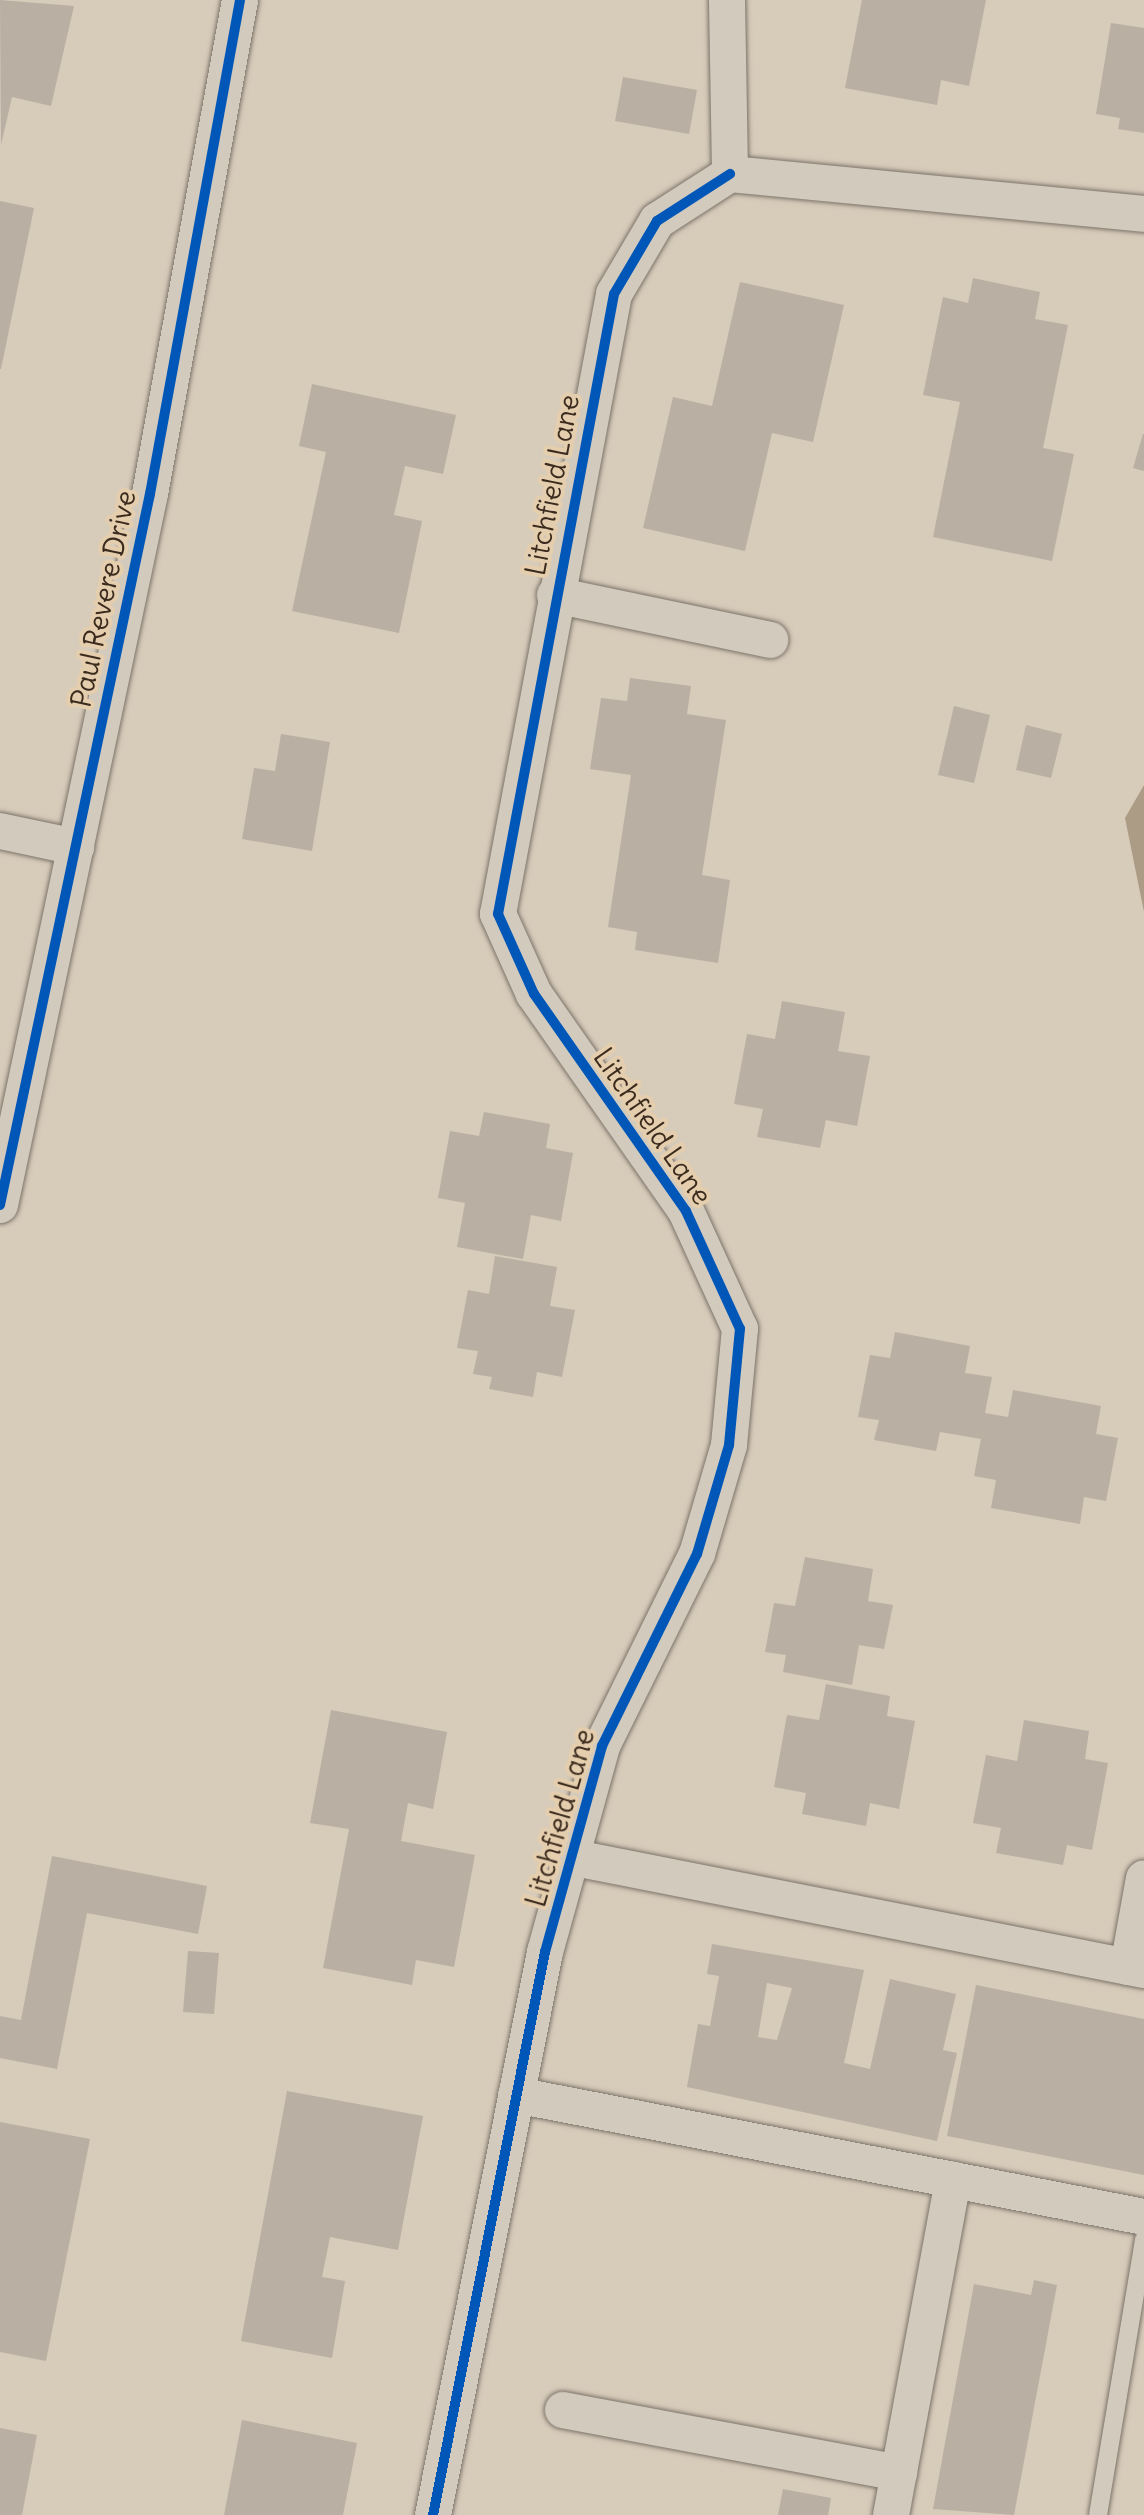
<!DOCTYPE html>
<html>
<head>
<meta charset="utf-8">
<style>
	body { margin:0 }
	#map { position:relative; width:1144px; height:2515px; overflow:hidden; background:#d7cbba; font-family:Delius,sans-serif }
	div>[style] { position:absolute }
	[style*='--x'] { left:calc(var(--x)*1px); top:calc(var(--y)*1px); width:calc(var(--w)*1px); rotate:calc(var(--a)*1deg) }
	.water>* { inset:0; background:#ac9c86 }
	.building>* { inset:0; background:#b9b0a3 }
	.roads { filter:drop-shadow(0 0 2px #7c7469) drop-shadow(0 0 2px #7c7469) }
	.lane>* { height:18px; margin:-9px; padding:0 9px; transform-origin:9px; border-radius:9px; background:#d3cabe }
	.street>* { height:36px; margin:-18px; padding:0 18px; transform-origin:18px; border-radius:18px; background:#d3cabe }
	.cycleway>* { height:10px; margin:-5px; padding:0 5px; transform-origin:5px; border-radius:5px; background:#0057b8 }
	span { translate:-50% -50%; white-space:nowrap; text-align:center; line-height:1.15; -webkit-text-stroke:8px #e4cead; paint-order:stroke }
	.street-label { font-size:28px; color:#3b2a1e }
</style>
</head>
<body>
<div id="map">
	<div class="water">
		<i style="clip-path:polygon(1144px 785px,1144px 912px,1125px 818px)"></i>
	</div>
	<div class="building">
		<i style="clip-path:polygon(0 0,74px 6px,51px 106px,12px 97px,1px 145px)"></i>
		<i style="clip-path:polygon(862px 0,986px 0,969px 86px,941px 80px,937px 105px,845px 88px)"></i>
		<i style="clip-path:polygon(1111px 23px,1144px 28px,1144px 133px,1118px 129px,1120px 118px,1096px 114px)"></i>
		<i style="clip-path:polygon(623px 77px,697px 90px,689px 134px,615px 121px)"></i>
		<i style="clip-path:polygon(0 201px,34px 208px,1px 369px,0 369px)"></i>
		<i style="clip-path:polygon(973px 278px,1040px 292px,1035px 319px,1068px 325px,1043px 448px,1074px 454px,1052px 561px,933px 537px,960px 402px,923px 395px,943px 297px,968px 303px)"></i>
		<i style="clip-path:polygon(740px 282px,844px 305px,813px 442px,772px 433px,745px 551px,643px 528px,673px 397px,712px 406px)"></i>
		<i style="clip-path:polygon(312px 384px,456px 415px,443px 474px,405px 466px,394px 515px,422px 521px,399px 633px,292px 611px,326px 452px,299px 446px)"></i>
		<i style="clip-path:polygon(1143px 434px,1144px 434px,1144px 471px,1133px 468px)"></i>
		<i style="clip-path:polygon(630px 678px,691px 686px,687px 714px,726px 720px,702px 875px,730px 880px,718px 963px,635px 950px,637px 932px,608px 927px,631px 775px,590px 769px,601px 698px,627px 701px)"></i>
		<i style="clip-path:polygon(954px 706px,990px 715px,974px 783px,938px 775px)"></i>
		<i style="clip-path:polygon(1026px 725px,1062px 734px,1051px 778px,1016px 770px)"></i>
		<i style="clip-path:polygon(281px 734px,330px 742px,312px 851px,242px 839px,254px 768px,275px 771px)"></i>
		<i style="clip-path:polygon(782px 1001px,845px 1012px,838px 1051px,870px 1056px,857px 1126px,826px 1120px,820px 1148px,757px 1137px,763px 1109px,734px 1104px,747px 1034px,775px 1039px)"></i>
		<i style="clip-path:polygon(484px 1112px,550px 1124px,546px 1148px,573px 1153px,561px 1221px,531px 1215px,523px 1259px,457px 1247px,465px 1203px,438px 1198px,450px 1131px,479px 1136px)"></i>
		<i style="clip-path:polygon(495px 1256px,557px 1267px,550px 1306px,575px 1310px,562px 1377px,537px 1372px,533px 1397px,489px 1389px,492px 1377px,473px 1374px,478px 1351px,457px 1348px,468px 1290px,489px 1294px)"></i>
		<i style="clip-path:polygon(895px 1332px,970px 1346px,965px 1373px,992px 1377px,985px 1413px,1008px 1417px,1013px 1390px,1101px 1406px,1096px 1434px,1118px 1438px,1106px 1501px,1084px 1497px,1080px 1524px,991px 1508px,996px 1480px,974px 1476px,981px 1439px,940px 1432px,936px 1451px,874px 1440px,879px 1420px,858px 1417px,870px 1355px,890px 1358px)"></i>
		<i style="clip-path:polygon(805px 1557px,873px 1569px,868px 1601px,893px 1605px,884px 1649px,859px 1645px,852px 1685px,783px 1672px,786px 1655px,765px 1652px,774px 1603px,795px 1606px)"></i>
		<i style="clip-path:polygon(826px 1684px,890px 1696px,887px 1716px,915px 1721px,899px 1809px,870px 1803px,866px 1826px,802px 1814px,806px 1793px,774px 1787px,787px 1715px,819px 1720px)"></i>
		<i style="clip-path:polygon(331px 1710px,447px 1732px,433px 1809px,408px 1803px,401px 1841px,475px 1855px,454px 1967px,416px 1960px,412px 1985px,323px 1968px,349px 1829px,310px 1823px)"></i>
		<i style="clip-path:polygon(1024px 1720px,1089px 1731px,1085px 1759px,1108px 1763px,1092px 1850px,1067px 1845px,1063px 1865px,996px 1853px,1001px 1828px,973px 1823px,986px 1755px,1017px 1761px)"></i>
		<i style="clip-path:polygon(52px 1856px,207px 1886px,198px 1934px,87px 1913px,57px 2069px,0 2058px,0 2016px,21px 2020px)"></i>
		<i style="clip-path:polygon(evenodd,712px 1944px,864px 1970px,844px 2063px,870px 2069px,890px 1979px,956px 1994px,943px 2050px,957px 2053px,937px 2141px,687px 2087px,698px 2024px,710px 2026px,719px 1976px,707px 1974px,712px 1944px,767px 1983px,792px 1988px,777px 2040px,758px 2037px,767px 1983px)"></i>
		<i style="clip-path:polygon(188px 1951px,219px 1953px,214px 2014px,183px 2012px)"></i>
		<i style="clip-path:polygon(976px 1985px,1144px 2019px,1144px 2175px,947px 2136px)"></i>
		<i style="clip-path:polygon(287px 2091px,423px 2116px,398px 2250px,330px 2237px,322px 2277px,345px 2281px,332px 2358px,241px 2341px)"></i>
		<i style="clip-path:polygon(0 2122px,90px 2139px,46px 2361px,0 2352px)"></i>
		<i style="clip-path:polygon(1034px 2280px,1057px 2285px,1014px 2515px,933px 2509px,974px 2284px,1031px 2295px)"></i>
		<i style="clip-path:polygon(242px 2420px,357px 2443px,343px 2515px,224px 2515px)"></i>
		<i style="clip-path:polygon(0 2428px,37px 2435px,22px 2515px,0 2515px)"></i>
		<i style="clip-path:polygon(783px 2489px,831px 2498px,828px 2515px,778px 2515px)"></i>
	</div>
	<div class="roads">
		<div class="lane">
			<i style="--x:1098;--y:2515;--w:280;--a:-80.5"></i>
		</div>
		<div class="street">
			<i style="--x:727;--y:0;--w:174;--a:89"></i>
			<i style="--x:730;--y:174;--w:416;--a:5.5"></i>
			<i style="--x:555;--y:595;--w:220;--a:11.8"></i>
			<i style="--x:0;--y:831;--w:78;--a:11.9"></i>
			<i style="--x:0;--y:1205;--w:727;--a:-78.09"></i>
			<i style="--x:150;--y:494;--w:502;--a:-79.67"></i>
			<i style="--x:575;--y:1858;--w:580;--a:11.14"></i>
			<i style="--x:1128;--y:1967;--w:90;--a:-79.8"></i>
			<i style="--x:516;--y:2095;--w:640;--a:10.99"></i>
			<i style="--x:563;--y:2410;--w:342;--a:10.6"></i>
			<i style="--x:433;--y:2515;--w:574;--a:-78.75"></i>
			<i style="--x:545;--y:1952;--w:214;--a:-74.5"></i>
			<i style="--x:602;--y:1746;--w:214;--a:-63.7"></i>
			<i style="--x:697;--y:1554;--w:114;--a:-73.6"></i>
			<i style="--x:729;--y:1445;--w:117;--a:-84.6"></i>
			<i style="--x:740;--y:1329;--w:130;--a:-114.6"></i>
			<i style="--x:686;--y:1211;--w:265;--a:-125"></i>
			<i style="--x:534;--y:994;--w:88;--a:-114.2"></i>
			<i style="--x:498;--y:914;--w:631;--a:-79.4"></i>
			<i style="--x:614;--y:294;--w:85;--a:-59.5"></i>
			<i style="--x:657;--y:221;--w:87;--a:-32.8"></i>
			<i style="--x:891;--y:2515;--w:341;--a:-79.5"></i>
		</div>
	</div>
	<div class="cycleway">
		<i style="--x:0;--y:1205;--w:727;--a:-78.09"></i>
		<i style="--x:150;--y:494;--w:502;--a:-79.67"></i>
		<i style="--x:433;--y:2515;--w:574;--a:-78.75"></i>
		<i style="--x:545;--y:1952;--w:214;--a:-74.5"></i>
		<i style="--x:602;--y:1746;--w:214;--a:-63.7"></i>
		<i style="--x:697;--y:1554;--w:114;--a:-73.6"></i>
		<i style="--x:729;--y:1445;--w:117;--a:-84.6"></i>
		<i style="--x:740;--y:1329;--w:130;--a:-114.6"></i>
		<i style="--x:686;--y:1211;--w:265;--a:-125"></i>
		<i style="--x:534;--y:994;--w:88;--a:-114.2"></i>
		<i style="--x:498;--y:914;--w:631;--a:-79.4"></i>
		<i style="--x:614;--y:294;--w:85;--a:-59.5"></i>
		<i style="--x:657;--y:221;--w:87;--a:-32.8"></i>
	</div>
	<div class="street-label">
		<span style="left:552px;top:485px;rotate:-79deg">Litchfield Lane</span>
		<span style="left:103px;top:599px;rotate:-78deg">Paul Revere Drive</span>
		<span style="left:653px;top:1126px;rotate:55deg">Litchfield Lane</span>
		<span style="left:560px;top:1818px;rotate:-74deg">Litchfield Lane</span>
	</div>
</div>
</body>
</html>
